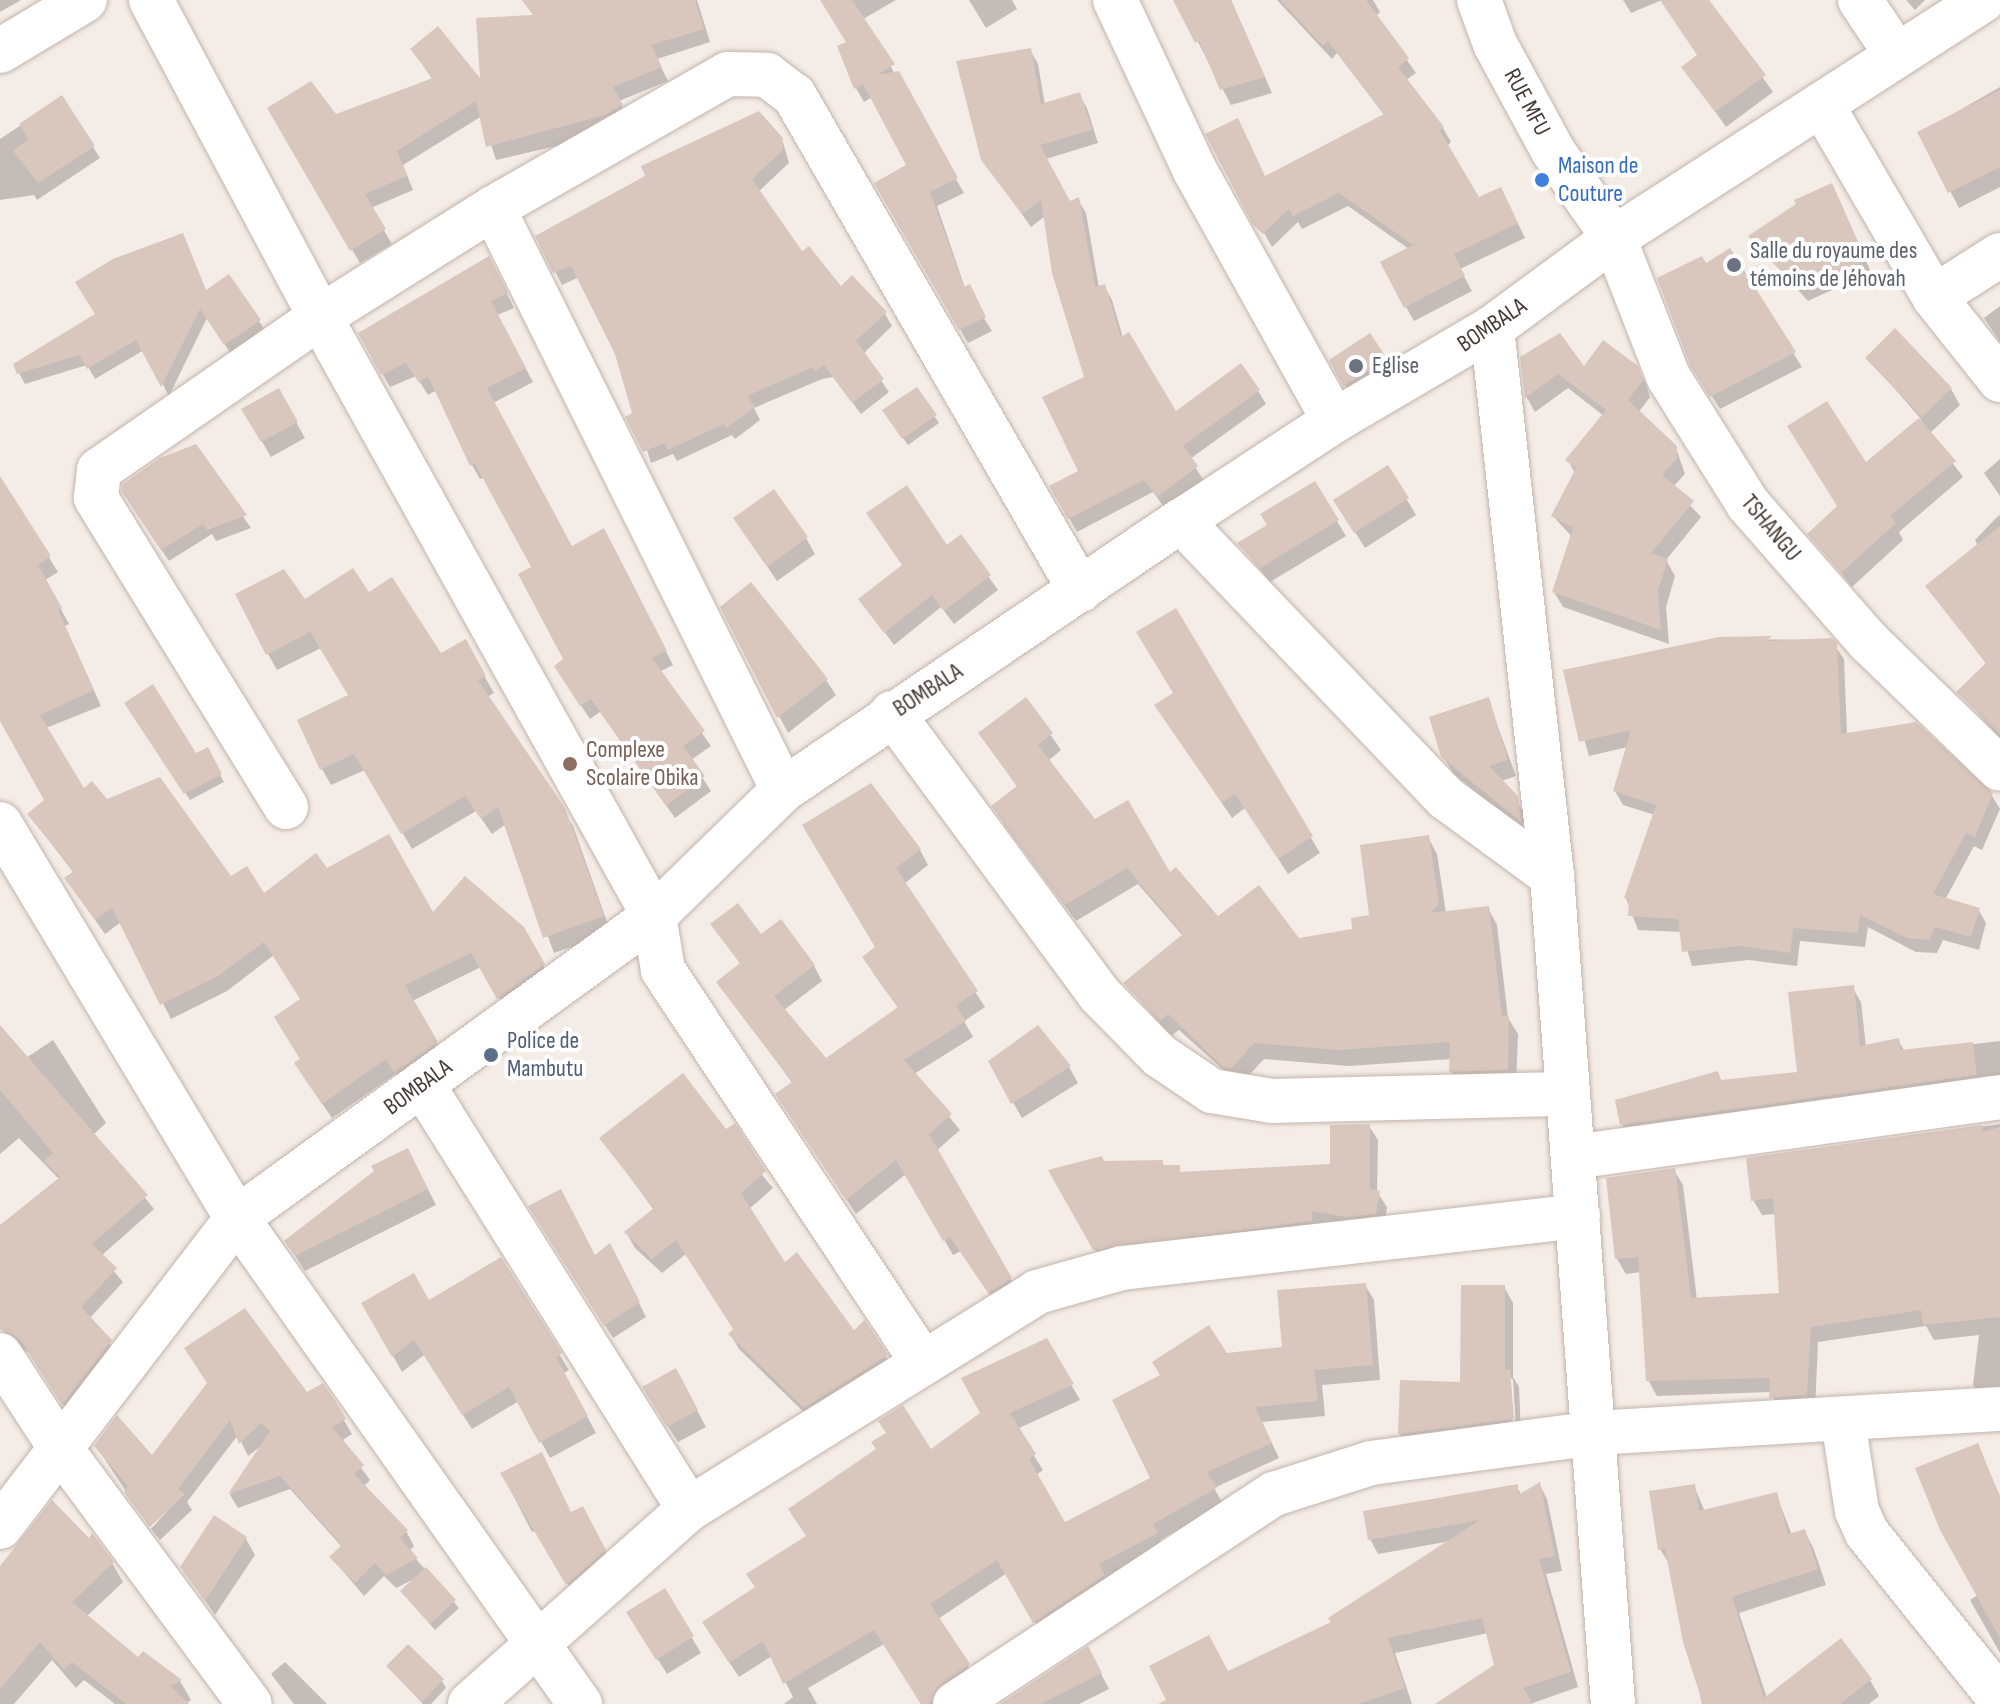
<!DOCTYPE html>
<html>
<head>
<meta charset="utf-8">
<style>
	body { margin:0 }
	#map { position:relative; width:2000px; height:1704px; overflow:hidden; background:#f4ece6; font-family:"Sofia Sans Condensed",sans-serif }
	div>[style] { position:absolute }
	[style*='--x'] { left:calc(var(--x)*1px); top:calc(var(--y)*1px); width:calc(var(--w)*1px); rotate:calc(var(--a)*1deg) }
	.shadow>* { inset:0; background:#0003 }
	.building>* { inset:0; background:#d9c7be }
	.roads { filter:drop-shadow(0 0 2px #c3b4ab) drop-shadow(0 0 2px #c3b4ab) }
	.street>* { height:44px; margin:-22px; padding:0 22px; transform-origin:22px; border-radius:22px; background:#fff }
	.dots>* { width:22px; height:22px; translate:-50% -50%; box-sizing:border-box; border:4px solid #fff; border-radius:50% }
	span { translate:-50% -50%; white-space:nowrap; text-align:center; line-height:1.15; -webkit-text-stroke:8px #fff; paint-order:stroke }
	.street-label { font-size:24px; color:#473b35 }
	.shop-label { font-size:24px; color:#366cbe }
	.left { translate:0 -50%; text-align:left }
	.worship-label { font-size:24px; color:#5b616d }
	.education-label { font-size:24px; color:#785e54 }
	.service-label { font-size:24px; color:#4e5e75 }
</style>
</head>
<body>
<div id="map">
	<div class="shadow">
		<i style="clip-path:polygon(0 0,21px 0,0 12px)"></i>
		<i style="clip-path:polygon(523px 0,697px 0,710px 42px,657px 59px,668px 81px,619px 101px,629px 119px,582px 140px,496px 160px,482px 116px,403px 165px,413px 190px,371px 208px,392px 244px,360px 263px,269px 108px,335px 117px,433px 80px,412px 49px,483px 85px,535px 17px)"></i>
		<i style="clip-path:polygon(822px 0,896px 0,863px 19px,964px 193px,937px 206px,965px 288px,992px 331px,968px 343px,877px 184px,909px 166px,872px 97px,864px 102px,856px 88px,839px 47px,848px 44px)"></i>
		<i style="clip-path:polygon(969px 0,1012px 0,1017px 9px,986px 28px)"></i>
		<i style="clip-path:polygon(1176px 0,1231px 0,1272px 93px,1231px 105px)"></i>
		<i style="clip-path:polygon(1277px 0,1373px 0,1380px 12px,1376px 16px,1416px 73px,1406px 80px,1443px 128px,1451px 142px,1447px 146px,1478px 200px,1508px 203px,1525px 238px,1460px 269px,1472px 291px,1414px 321px,1406px 307px,1409px 249px,1348px 206px,1302px 229px,1298px 222px,1272px 247px,1208px 135px,1266px 178px,1385px 116px,1337px 53px,1332px 59px)"></i>
		<i style="clip-path:polygon(1623px 0,1662px 0,1631px 13px)"></i>
		<i style="clip-path:polygon(1662px 0,1708px 0,1773px 92px,1726px 127px,1684px 67px,1699px 56px)"></i>
		<i style="clip-path:polygon(1906px 0,1925px 0,1915px 10px)"></i>
		<i style="clip-path:polygon(1030px 50px,1038px 64px,1045px 105px,1079px 94px,1087px 108px,1098px 143px,1046px 159px,1070px 204px,1078px 200px,1086px 213px,1099px 288px,1104px 286px,1112px 300px,1123px 338px,1175px 414px,1258px 391px,1266px 404px,1190px 459px,1204px 481px,1166px 510px,1153px 492px,1077px 532px,1052px 487px,1081px 472px,1087px 378px,1045px 216px,1031px 227px,983px 159px)"></i>
		<i style="clip-path:polygon(2000px 87px,2000px 187px,1959px 208px,1920px 133px)"></i>
		<i style="clip-path:polygon(62px 98px,100px 158px,37px 200px,34px 195px,0 200px,0 139px)"></i>
		<i style="clip-path:polygon(782px 139px,789px 163px,758px 192px,801px 254px,841px 289px,885px 314px,892px 326px,863px 354px,889px 392px,861px 414px,833px 377px,822px 379px,754px 408px,760px 420px,735px 439px,732px 435px,677px 461px,673px 454px,651px 463px,617px 353px,579px 277px,562px 285px,538px 237px)"></i>
		<i style="clip-path:polygon(1838px 197px,1871px 272px,1808px 301px,1750px 237px)"></i>
		<i style="clip-path:polygon(1729px 250px,1802px 367px,1720px 409px,1693px 366px,1705px 266px)"></i>
		<i style="clip-path:polygon(496px 272px,514px 308px,497px 315px,533px 382px,493px 403px,571px 548px,611px 545px,673px 665px,659px 672px,711px 746px,691px 760px,711px 791px,675px 818px,600px 712px,590px 719px,564px 680px,566px 660px,534px 568px,485px 477px,480px 479px,472px 465px,437px 390px,428px 395px,416px 376px,390px 387px,360px 334px)"></i>
		<i style="clip-path:polygon(206px 292px,259px 321px,266px 332px,232px 355px,207px 318px,169px 396px,144px 350px,95px 379px,87px 365px,25px 384px,19px 373px,97px 315px)"></i>
		<i style="clip-path:polygon(2000px 306px,2000px 342px,1984px 318px)"></i>
		<i style="clip-path:polygon(1370px 335px,1390px 368px,1349px 392px,1331px 361px)"></i>
		<i style="clip-path:polygon(1522px 358px,1584px 369px,1636px 368px,1646px 384px,1650px 397px,1638px 413px,1676px 448px,1685px 474px,1673px 487px,1701px 517px,1666px 560px,1675px 576px,1666px 607px,1669px 644px,1563px 607px,1554px 592px,1572px 537px,1553px 516px,1575px 473px,1568px 460px,1604px 416px,1568px 388px,1535px 412px,1527px 398px)"></i>
		<i style="clip-path:polygon(1868px 358px,1951px 389px,1960px 405px,1930px 433px,1963px 477px,1899px 532px,1903px 540px,1852px 587px,1810px 534px,1839px 507px,1866px 465px,1921px 419px)"></i>
		<i style="clip-path:polygon(916px 389px,939px 423px,908px 445px,889px 418px)"></i>
		<i style="clip-path:polygon(278px 390px,305px 438px,271px 457px,244px 410px)"></i>
		<i style="clip-path:polygon(195px 446px,251px 528px,216px 541px,212px 534px,169px 561px,131px 505px)"></i>
		<i style="clip-path:polygon(2000px 459px,2000px 496px,1984px 473px)"></i>
		<i style="clip-path:polygon(1388px 468px,1416px 515px,1365px 548px,1345px 516px)"></i>
		<i style="clip-path:polygon(0 479px,58px 572px,45px 580px,69px 624px,65px 626px,101px 706px,46px 728px,84px 791px,263px 896px,326px 870px,433px 915px,522px 929px,552px 980px,507px 1012px,481px 967px,412px 1001px,445px 1058px,404px 1086px,397px 1073px,332px 1118px,305px 1079px,302px 1000px,274px 955px,227px 991px,171px 1019px,121px 922px,105px 934px,66px 879px,74px 873px,29px 815px,46px 800px,0 716px)"></i>
		<i style="clip-path:polygon(1314px 484px,1346px 536px,1270px 582px,1240px 544px,1269px 526px)"></i>
		<i style="clip-path:polygon(1999px 515px,2000px 516px,2000px 738px,1959px 692px,1987px 665px,1928px 586px,1978px 546px,1975px 540px)"></i>
		<i style="clip-path:polygon(735px 519px,806px 538px,815px 554px,777px 581px)"></i>
		<i style="clip-path:polygon(960px 537px,998px 590px,954px 624px,941px 607px,894px 645px,861px 600px)"></i>
		<i style="clip-path:polygon(369px 595px,440px 656px,465px 642px,494px 693px,487px 697px,573px 826px,611px 933px,554px 953px,506px 824px,492px 834px,476px 811px,412px 849px,365px 770px,331px 785px,322px 769px,350px 696px,321px 648px,277px 670px,268px 654px,305px 602px)"></i>
		<i style="clip-path:polygon(722px 608px,826px 680px,836px 695px,788px 733px)"></i>
		<i style="clip-path:polygon(1175px 611px,1320px 853px,1288px 874px,1245px 808px,1232px 818px,1166px 721px,1176px 694px)"></i>
		<i style="clip-path:polygon(1719px 639px,1831px 640px,1844px 659px,1847px 735px,1991px 794px,2000px 809px,1982px 850px,1974px 846px,1945px 900px,1978px 909px,1986px 923px,1979px 950px,1943px 940px,1937px 953px,1916px 952px,1868px 927px,1865px 947px,1800px 941px,1797px 966px,1749px 960px,1692px 966px,1682px 932px,1638px 930px,1626px 898px,1655px 815px,1623px 805px,1615px 791px,1628px 747px,1589px 756px,1565px 672px)"></i>
		<i style="clip-path:polygon(1026px 699px,1061px 750px,1048px 761px,1095px 822px,1170px 875px,1217px 919px,1298px 940px,1354px 930px,1372px 917px,1428px 837px,1437px 854px,1446px 913px,1488px 908px,1497px 925px,1508px 1018px,1518px 1034px,1516px 1086px,1461px 1088px,1451px 1071px,1451px 1059px,1349px 1066px,1264px 1059px,1240px 1085px,1179px 1030px,1171px 1036px,1126px 984px,1183px 936px,1138px 884px,1076px 921px,1003px 823px,1018px 788px,980px 733px)"></i>
		<i style="clip-path:polygon(1488px 700px,1516px 776px,1501px 781px,1526px 814px,1528px 835px,1453px 773px,1443px 756px)"></i>
		<i style="clip-path:polygon(131px 711px,196px 755px,207px 750px,224px 782px,190px 800px)"></i>
		<i style="clip-path:polygon(805px 826px,920px 850px,928px 865px,904px 884px,985px 1007px,964px 1021px,973px 1037px,914px 1074px,960px 1130px,936px 1151px,1019px 1294px,998px 1307px,961px 1251px,953px 1255px,906px 1174px,856px 1214px,787px 1110px,793px 1084px,719px 982px,741px 965px,713px 925px,761px 936px,814px 966px,822px 981px,784px 1010px,825px 1061px,899px 1009px,873px 973px,877px 947px)"></i>
		<i style="clip-path:polygon(1852px 987px,1861px 1002px,1866px 1047px,1898px 1040px,1905px 1052px,2000px 1041px,2000px 1091px,1630px 1140px,1622px 1125px,1717px 1073px,1722px 1082px,1799px 1074px)"></i>
		<i style="clip-path:polygon(0 1028px,26px 1058px,53px 1040px,106px 1123px,94px 1134px,154px 1209px,101px 1256px,123px 1282px,89px 1319px,118px 1354px,71px 1416px,31px 1354px,10px 1342px,3px 1330px,0 1226px,60px 1180px,19px 1138px,0 1154px)"></i>
		<i style="clip-path:polygon(990px 1062px,1069px 1067px,1078px 1083px,1022px 1118px)"></i>
		<i style="clip-path:polygon(2000px 1124px,2000px 1401px,1982px 1400px,1973px 1385px,1979px 1335px,1934px 1340px,1926px 1326px,1818px 1342px,1815px 1410px,1779px 1412px,1771px 1392px,1657px 1396px,1648px 1380px,1641px 1272px,1626px 1274px,1617px 1259px,1674px 1170px,1683px 1185px,1697px 1300px,1781px 1295px,1776px 1214px,1762px 1215px,1753px 1200px,1749px 1160px)"></i>
		<i style="clip-path:polygon(1369px 1126px,1378px 1140px,1377px 1192px,1387px 1207px,1384px 1228px,1103px 1264px,1051px 1172px,1162px 1162px,1165px 1167px,1178px 1167px,1182px 1174px,1332px 1166px)"></i>
		<i style="clip-path:polygon(726px 1132px,773px 1188px,749px 1209px,784px 1264px,854px 1333px,865px 1323px,895px 1372px,814px 1422px,739px 1349px,730px 1334px,735px 1330px,686px 1254px,662px 1273px,635px 1248px,626px 1232px,654px 1210px,602px 1139px)"></i>
		<i style="clip-path:polygon(416px 1166px,436px 1205px,305px 1271px,286px 1241px)"></i>
		<i style="clip-path:polygon(538px 1220px,595px 1258px,617px 1259px,646px 1317px,613px 1338px)"></i>
		<i style="clip-path:polygon(500px 1259px,569px 1370px,564px 1373px,596px 1433px,550px 1458px,519px 1401px,472px 1429px,424px 1355px,402px 1372px,364px 1303px,429px 1303px)"></i>
		<i style="clip-path:polygon(1365px 1285px,1374px 1300px,1380px 1380px,1322px 1385px,1325px 1416px,1262px 1422px,1279px 1458px,1214px 1488px,1223px 1504px,1160px 1540px,1165px 1549px,1043px 1637px,1007px 1573px,938px 1619px,977px 1680px,947px 1704px,921px 1704px,884px 1644px,808px 1688px,817px 1704px,784px 1704px,793px 1697px,772px 1656px,739px 1677px,713px 1638px,808px 1537px,983px 1414px,1046px 1341px,1080px 1400px,1017px 1429px,1043px 1470px,1036px 1475px,1064px 1525px,1152px 1479px,1226px 1355px,1284px 1349px)"></i>
		<i style="clip-path:polygon(evenodd,1504px 1287px,1513px 1303px,1513px 1377px,1519px 1387px,1521px 1434px,1409px 1449px,1400px 1434px,1462px 1384px,1504px 1287px,1509px 1376px,1513px 1380px,1516px 1429px,1512px 1429px,1509px 1376px)"></i>
		<i style="clip-path:polygon(209px 1384px,306px 1394px,334px 1403px,352px 1434px,341px 1441px,370px 1480px,363px 1487px,406px 1531px,414px 1546px,409px 1551px,459px 1608px,435px 1630px,407px 1598px,414px 1579px,396px 1588px,384px 1576px,364px 1596px,331px 1557px,342px 1547px,290px 1489px,238px 1508px,230px 1495px,264px 1444px,248px 1456px,238px 1435px,187px 1502px,192px 1510px,160px 1540px,151px 1529px,184px 1492px,149px 1526px,96px 1446px,152px 1458px)"></i>
		<i style="clip-path:polygon(684px 1386px,706px 1427px,678px 1442px,653px 1403px)"></i>
		<i style="clip-path:polygon(1977px 1445px,2000px 1496px,2000px 1653px,1970px 1600px,1978px 1595px)"></i>
		<i style="clip-path:polygon(502px 1474px,591px 1524px,613px 1566px,576px 1599px,538px 1529px,532px 1532px)"></i>
		<i style="clip-path:polygon(1539px 1484px,1547px 1499px,1562px 1571px,1546px 1574px,1578px 1687px,1530px 1704px,1451px 1704px,1497px 1666px,1488px 1633px,1395px 1653px,1412px 1704px,1170px 1704px,1333px 1623px,1451px 1541px,1378px 1554px,1370px 1539px,1517px 1487px,1522px 1496px)"></i>
		<i style="clip-path:polygon(1694px 1486px,1705px 1512px,1776px 1494px,1792px 1535px,1804px 1531px,1813px 1547px,1826px 1585px,1739px 1613px,1767px 1698px,1870px 1680px,1879px 1696px,1869px 1704px,1702px 1704px,1670px 1565px,1660px 1549px)"></i>
		<i style="clip-path:polygon(246px 1539px,255px 1555px,215px 1615px,182px 1567px)"></i>
		<i style="clip-path:polygon(112px 1563px,123px 1582px,86px 1617px,138px 1660px,143px 1653px,180px 1681px,191px 1700px,186px 1704px,115px 1704px,84px 1680px,76px 1688px,52px 1660px,14px 1704px,0 1704px,0 1568px)"></i>
		<i style="clip-path:polygon(664px 1591px,701px 1653px,667px 1674px,638px 1628px)"></i>
		<i style="clip-path:polygon(285px 1662px,327px 1704px,294px 1704px,271px 1674px)"></i>
		<i style="clip-path:polygon(1096px 1664px,1109px 1689px,1079px 1704px,1004px 1704px)"></i>
		<i style="clip-path:polygon(388px 1667px,442px 1681px,446px 1688px,431px 1704px,423px 1704px)"></i>
	</div>
	<div class="building">
		<i style="clip-path:polygon(522px 0,695px 0,704px 29px,651px 45px,662px 67px,613px 87px,623px 105px,605px 115px,486px 147px,476px 101px,397px 151px,407px 176px,365px 194px,386px 229px,350px 251px,267px 108px,311px 81px,336px 114px,433px 78px,410px 49px,438px 26px,480px 78px,476px 18px,533px 15px)"></i>
		<i style="clip-path:polygon(820px 0,852px 0,895px 64px,877px 75px,899px 71px,958px 178px,930px 192px,964px 287px,970px 284px,986px 317px,959px 330px,874px 183px,906px 165px,863px 84px,854px 89px,837px 46px,846px 42px)"></i>
		<i style="clip-path:polygon(1173px 0,1231px 0,1265px 77px,1220px 90px,1199px 41px,1195px 43px)"></i>
		<i style="clip-path:polygon(1280px 0,1366px 0,1409px 58px,1398px 67px,1444px 127px,1440px 131px,1479px 197px,1501px 187px,1518px 223px,1454px 254px,1465px 276px,1404px 308px,1380px 262px,1413px 245px,1339px 193px,1293px 216px,1289px 209px,1263px 234px,1253px 225px,1205px 134px,1238px 118px,1265px 176px,1384px 114px,1328px 41px,1323px 46px)"></i>
		<i style="clip-path:polygon(1660px 0,1709px 0,1766px 75px,1715px 112px,1681px 67px,1697px 55px)"></i>
		<i style="clip-path:polygon(1031px 48px,1041px 104px,1080px 92px,1092px 130px,1040px 145px,1070px 201px,1079px 197px,1095px 287px,1105px 284px,1121px 337px,1129px 332px,1176px 411px,1241px 363px,1260px 390px,1183px 446px,1198px 466px,1157px 497px,1144px 480px,1068px 519px,1049px 486px,1078px 471px,1042px 397px,1084px 377px,1052px 273px,1041px 200px,1022px 214px,981px 160px,956px 61px)"></i>
		<i style="clip-path:polygon(2000px 90px,2000px 167px,1948px 193px,1917px 132px)"></i>
		<i style="clip-path:polygon(62px 95px,95px 146px,38px 183px,13px 151px,28px 139px,19px 124px)"></i>
		<i style="clip-path:polygon(759px 111px,783px 138px,783px 150px,752px 179px,802px 251px,809px 246px,841px 286px,852px 275px,887px 312px,856px 341px,884px 379px,852px 403px,824px 365px,815px 371px,813px 367px,747px 396px,755px 407px,726px 428px,724px 424px,668px 450px,665px 443px,643px 452px,625px 417px,632px 413px,615px 354px,571px 266px,553px 273px,535px 236px,645px 176px,641px 166px)"></i>
		<i style="clip-path:polygon(1832px 183px,1866px 260px,1799px 290px,1748px 236px,1796px 204px,1794px 200px)"></i>
		<i style="clip-path:polygon(183px 233px,206px 290px,229px 274px,261px 320px,224px 345px,200px 309px,161px 387px,136px 340px,87px 369px,79px 355px,17px 374px,13px 364px,95px 314px,75px 282px,113px 259px)"></i>
		<i style="clip-path:polygon(1730px 248px,1796px 352px,1710px 397px,1691px 367px,1657px 278px,1702px 256px,1706px 263px)"></i>
		<i style="clip-path:polygon(489px 256px,508px 293px,491px 301px,526px 368px,487px 388px,572px 546px,604px 528px,667px 651px,652px 658px,705px 731px,683px 746px,705px 776px,666px 806px,591px 699px,580px 706px,554px 666px,563px 659px,518px 574px,531px 567px,475px 464px,470px 466px,428px 376px,419px 383px,406px 363px,381px 375px,358px 333px)"></i>
		<i style="clip-path:polygon(1895px 328px,1952px 388px,1922px 417px,1865px 358px)"></i>
		<i style="clip-path:polygon(1370px 333px,1388px 360px,1343px 386px,1329px 360px)"></i>
		<i style="clip-path:polygon(1560px 333px,1584px 366px,1603px 340px,1638px 366px,1643px 380px,1628px 400px,1677px 446px,1677px 458px,1662px 475px,1694px 501px,1651px 553px,1668px 559px,1658px 590px,1661px 630px,1552px 592px,1573px 528px,1551px 516px,1576px 468px,1565px 460px,1606px 410px,1558px 374px,1525px 398px,1520px 357px)"></i>
		<i style="clip-path:polygon(917px 387px,937px 415px,902px 439px,882px 410px)"></i>
		<i style="clip-path:polygon(279px 388px,298px 422px,261px 442px,241px 409px)"></i>
		<i style="clip-path:polygon(1827px 401px,1866px 462px,1919px 418px,1956px 461px,1890px 516px,1896px 523px,1841px 573px,1807px 534px,1837px 506px,1787px 426px)"></i>
		<i style="clip-path:polygon(196px 444px,247px 515px,207px 530px,203px 524px,161px 550px,122px 492px,123px 484px,160px 458px)"></i>
		<i style="clip-path:polygon(1388px 465px,1409px 498px,1354px 533px,1333px 500px)"></i>
		<i style="clip-path:polygon(0 476px,51px 556px,38px 565px,62px 608px,58px 610px,94px 690px,40px 715px,84px 788px,92px 781px,107px 799px,160px 777px,231px 876px,247px 866px,264px 893px,316px 853px,327px 868px,389px 834px,433px 912px,465px 876px,524px 927px,545px 964px,497px 999px,471px 953px,405px 985px,438px 1042px,394px 1073px,386px 1059px,322px 1104px,294px 1063px,300px 1059px,274px 1017px,300px 999px,264px 942px,218px 976px,160px 1005px,112px 908px,95px 920px,64px 878px,74px 871px,27px 814px,44px 800px,0 721px)"></i>
		<i style="clip-path:polygon(1315px 481px,1339px 520px,1260px 568px,1237px 543px,1267px 525px,1260px 514px)"></i>
		<i style="clip-path:polygon(907px 485px,947px 545px,961px 534px,991px 575px,944px 611px,932px 595px,884px 633px,858px 599px,902px 565px,866px 513px)"></i>
		<i style="clip-path:polygon(774px 489px,808px 537px,767px 567px,733px 518px)"></i>
		<i style="clip-path:polygon(2000px 526px,2000px 734px,1956px 692px,1986px 663px,1925px 586px)"></i>
		<i style="clip-path:polygon(353px 568px,369px 592px,392px 577px,441px 653px,466px 639px,486px 676px,478px 680px,565px 808px,604px 916px,543px 938px,498px 807px,481px 819px,465px 796px,401px 834px,354px 754px,320px 770px,297px 720px,348px 695px,310px 632px,266px 655px,235px 594px,284px 569px,305px 599px)"></i>
		<i style="clip-path:polygon(751px 582px,828px 679px,777px 718px,720px 607px)"></i>
		<i style="clip-path:polygon(1176px 608px,1313px 836px,1278px 859px,1235px 794px,1222px 803px,1154px 705px,1173px 693px,1136px 632px)"></i>
		<i style="clip-path:polygon(1772px 636px,1766px 641px,1832px 638px,1837px 643px,1841px 734px,1916px 722px,1993px 793px,1975px 837px,1966px 833px,1933px 894px,1980px 908px,1971px 937px,1935px 927px,1929px 940px,1907px 938px,1860px 915px,1858px 933px,1793px 928px,1790px 953px,1740px 946px,1682px 952px,1678px 919px,1628px 916px,1629px 899px,1624px 898px,1656px 805px,1613px 791px,1631px 730px,1579px 742px,1563px 670px,1719px 637px)"></i>
		<i style="clip-path:polygon(153px 684px,196px 753px,208px 747px,222px 774px,184px 794px,124px 703px)"></i>
		<i style="clip-path:polygon(1026px 697px,1053px 733px,1038px 745px,1095px 819px,1128px 800px,1170px 872px,1176px 867px,1218px 916px,1259px 885px,1299px 938px,1352px 929px,1351px 918px,1369px 915px,1360px 845px,1429px 835px,1439px 904px,1430px 913px,1489px 906px,1502px 1016px,1509px 1016px,1508px 1070px,1449px 1072px,1450px 1042px,1338px 1050px,1254px 1043px,1231px 1069px,1223px 1067px,1168px 1014px,1160px 1021px,1123px 983px,1183px 934px,1127px 868px,1065px 905px,991px 806px,1017px 786px,978px 733px)"></i>
		<i style="clip-path:polygon(1489px 697px,1508px 760px,1489px 766px,1518px 796px,1521px 822px,1441px 757px,1429px 717px)"></i>
		<i style="clip-path:polygon(871px 783px,921px 849px,896px 868px,978px 991px,956px 1005px,966px 1021px,904px 1060px,952px 1114px,929px 1134px,1012px 1278px,988px 1293px,950px 1237px,943px 1241px,896px 1160px,846px 1200px,775px 1094px,792px 1082px,716px 982px,740px 963px,710px 924px,738px 903px,761px 934px,781px 919px,815px 965px,774px 996px,826px 1058px,898px 1007px,862px 957px,875px 947px,802px 825px)"></i>
		<i style="clip-path:polygon(1854px 985px,1860px 1046px,1899px 1038px,1901px 1050px,1973px 1042px,1977px 1075px,1620px 1125px,1615px 1100px,1718px 1071px,1721px 1080px,1797px 1072px,1788px 992px)"></i>
		<i style="clip-path:polygon(0 1025px,148px 1195px,92px 1244px,117px 1268px,81px 1307px,112px 1340px,62px 1405px,21px 1341px,0 1329px,0 1225px,60px 1177px,44px 1161px,53px 1153px,0 1090px)"></i>
		<i style="clip-path:polygon(1038px 1025px,1071px 1066px,1011px 1104px,988px 1061px)"></i>
		<i style="clip-path:polygon(683px 1073px,726px 1129px,735px 1123px,766px 1171px,741px 1193px,785px 1262px,797px 1252px,854px 1330px,865px 1320px,888px 1355px,804px 1408px,728px 1334px,733px 1329px,676px 1240px,652px 1259px,624px 1232px,654px 1208px,599px 1138px)"></i>
		<i style="clip-path:polygon(1370px 1124px,1370px 1189px,1380px 1191px,1376px 1214px,1346px 1217px,1312px 1211px,1312px 1221px,1093px 1250px,1048px 1170px,1102px 1156px,1104px 1161px,1163px 1160px,1162px 1165px,1180px 1165px,1180px 1172px,1330px 1164px,1330px 1125px)"></i>
		<i style="clip-path:polygon(1982px 1125px,1983px 1132px,2000px 1127px,2000px 1317px,1923px 1325px,1921px 1310px,1811px 1327px,1807px 1395px,1769px 1398px,1770px 1378px,1646px 1381px,1638px 1257px,1615px 1259px,1606px 1178px,1675px 1168px,1691px 1298px,1779px 1293px,1773px 1198px,1751px 1201px,1746px 1158px)"></i>
		<i style="clip-path:polygon(408px 1148px,428px 1189px,295px 1256px,284px 1241px,374px 1171px,371px 1166px)"></i>
		<i style="clip-path:polygon(561px 1189px,595px 1255px,610px 1243px,640px 1302px,604px 1326px,528px 1206px)"></i>
		<i style="clip-path:polygon(501px 1257px,562px 1353px,556px 1357px,588px 1416px,539px 1443px,509px 1387px,462px 1415px,414px 1340px,392px 1357px,361px 1303px,414px 1273px,429px 1300px)"></i>
		<i style="clip-path:polygon(1366px 1283px,1373px 1365px,1314px 1370px,1318px 1401px,1255px 1407px,1272px 1443px,1207px 1472px,1217px 1488px,1153px 1524px,1158px 1533px,1099px 1564px,1105px 1575px,1033px 1623px,997px 1560px,930px 1604px,970px 1664px,941px 1684px,930px 1704px,921px 1704px,874px 1630px,783px 1684px,763px 1641px,729px 1663px,702px 1622px,755px 1587px,746px 1574px,806px 1536px,788px 1509px,876px 1449px,871px 1442px,886px 1433px,878px 1421px,903px 1405px,931px 1449px,980px 1413px,961px 1378px,1047px 1338px,1074px 1384px,1010px 1413px,1036px 1454px,1029px 1459px,1065px 1522px,1150px 1478px,1112px 1400px,1160px 1375px,1152px 1362px,1209px 1325px,1227px 1353px,1282px 1347px,1277px 1290px)"></i>
		<i style="clip-path:polygon(1461px 1285px,1505px 1285px,1505px 1370px,1510px 1369px,1514px 1419px,1398px 1434px,1400px 1380px,1460px 1382px)"></i>
		<i style="clip-path:polygon(245px 1308px,307px 1392px,323px 1383px,336px 1402px,346px 1419px,332px 1427px,364px 1465px,354px 1474px,408px 1530px,400px 1538px,418px 1558px,386px 1575px,375px 1563px,355px 1583px,329px 1557px,342px 1545px,280px 1476px,228px 1494px,270px 1431px,261px 1423px,239px 1444px,230px 1420px,178px 1489px,185px 1494px,150px 1527px,124px 1492px,128px 1486px,94px 1446px,117px 1415px,152px 1455px,207px 1383px,184px 1348px)"></i>
		<i style="clip-path:polygon(676px 1368px,698px 1410px,667px 1427px,642px 1387px)"></i>
		<i style="clip-path:polygon(1978px 1443px,2000px 1497px,2000px 1638px,1940px 1530px,1915px 1468px)"></i>
		<i style="clip-path:polygon(542px 1452px,571px 1512px,583px 1506px,606px 1550px,566px 1585px,500px 1473px)"></i>
		<i style="clip-path:polygon(1540px 1482px,1555px 1556px,1539px 1559px,1571px 1672px,1523px 1688px,1533px 1704px,1435px 1704px,1494px 1665px,1482px 1618px,1388px 1638px,1405px 1688px,1359px 1704px,1158px 1704px,1166px 1700px,1149px 1666px,1209px 1635px,1228px 1671px,1331px 1622px,1328px 1618px,1480px 1520px,1368px 1540px,1363px 1511px,1518px 1484px,1518px 1495px)"></i>
		<i style="clip-path:polygon(1695px 1484px,1699px 1511px,1777px 1492px,1788px 1534px,1805px 1529px,1818px 1569px,1732px 1597px,1764px 1698px,1841px 1638px,1872px 1679px,1840px 1704px,1703px 1704px,1683px 1642px,1665px 1549px,1658px 1550px,1649px 1491px)"></i>
		<i style="clip-path:polygon(52px 1500px,89px 1538px,92px 1533px,114px 1562px,72px 1602px,138px 1657px,143px 1651px,182px 1680px,170px 1686px,189px 1704px,126px 1704px,72px 1662px,64px 1670px,40px 1642px,0 1689px,0 1566px)"></i>
		<i style="clip-path:polygon(214px 1515px,247px 1537px,205px 1601px,180px 1567px)"></i>
		<i style="clip-path:polygon(426px 1567px,456px 1600px,430px 1624px,400px 1591px)"></i>
		<i style="clip-path:polygon(665px 1588px,694px 1636px,656px 1660px,626px 1612px)"></i>
		<i style="clip-path:polygon(408px 1644px,444px 1679px,422px 1702px,386px 1666px)"></i>
		<i style="clip-path:polygon(1088px 1646px,1102px 1673px,1041px 1704px,1000px 1704px)"></i>
	</div>
	<div class="roads">
		<div class="street">
			<i style="--x:151;--y:0;--w:359;--a:61.9"></i>
			<i style="--x:320;--y:317;--w:686;--a:60.86"></i>
			<i style="--x:654;--y:916;--w:55;--a:80.5"></i>
			<i style="--x:663;--y:970;--w:469;--a:56.5"></i>
			<i style="--x:1115;--y:0;--w:187;--a:64.9"></i>
			<i style="--x:1194;--y:169;--w:288;--a:60.9"></i>
			<i style="--x:1479;--y:0;--w:47;--a:70"></i>
			<i style="--x:1495;--y:44;--w:122;--a:61.5"></i>
			<i style="--x:1553;--y:151;--w:106;--a:55"></i>
			<i style="--x:1614;--y:238;--w:150;--a:68.6"></i>
			<i style="--x:1669;--y:378;--w:149;--a:57.9"></i>
			<i style="--x:1748;--y:504;--w:184;--a:48.8"></i>
			<i style="--x:1869;--y:642;--w:182;--a:44.1"></i>
			<i style="--x:1860;--y:0;--w:65;--a:56.3"></i>
			<i style="--x:0;--y:51;--w:99;--a:-31"></i>
			<i style="--x:1822;--y:105;--w:222;--a:59.7"></i>
			<i style="--x:1934;--y:297;--w:106;--a:51.5"></i>
			<i style="--x:493;--y:208;--w:650;--a:63.51"></i>
			<i style="--x:1934;--y:297;--w:78;--a:-32.5"></i>
			<i style="--x:1492;--y:328;--w:551;--a:83.75"></i>
			<i style="--x:1552;--y:876;--w:830;--a:85.79"></i>
			<i style="--x:1181;--y:521;--w:383;--a:46.3"></i>
			<i style="--x:1446;--y:798;--w:132;--a:36.3"></i>
			<i style="--x:892;--y:713;--w:349;--a:53.6"></i>
			<i style="--x:1099;--y:994;--w:87;--a:45.5"></i>
			<i style="--x:1160;--y:1056;--w:63;--a:33.9"></i>
			<i style="--x:1212;--y:1091;--w:61;--a:9.5"></i>
			<i style="--x:1272;--y:1101;--w:296;--a:-1.4"></i>
			<i style="--x:286;--y:807;--w:363;--a:-121.6"></i>
			<i style="--x:96;--y:498;--w:28;--a:-84"></i>
			<i style="--x:99;--y:470;--w:269;--a:-34.7"></i>
			<i style="--x:320;--y:317;--w:204;--a:-32.2"></i>
			<i style="--x:493;--y:208;--w:271;--a:-29.7"></i>
			<i style="--x:728;--y:74;--w:39;--a:1"></i>
			<i style="--x:767;--y:75;--w:34;--a:37"></i>
			<i style="--x:794;--y:95;--w:572;--a:59.98"></i>
			<i style="--x:0;--y:824;--w:460;--a:59"></i>
			<i style="--x:237;--y:1218;--w:595;--a:54.79"></i>
			<i style="--x:422;--y:1084;--w:502;--a:57.86"></i>
			<i style="--x:1574;--y:1157;--w:430;--a:-8"></i>
			<i style="--x:0;--y:1355;--w:112;--a:57"></i>
			<i style="--x:61;--y:1449;--w:317;--a:53.5"></i>
			<i style="--x:1843;--y:1420;--w:92;--a:81.3"></i>
			<i style="--x:1857;--y:1511;--w:24;--a:66"></i>
			<i style="--x:1867;--y:1533;--w:213;--a:51.3"></i>
			<i style="--x:0;--y:1527;--w:389;--a:-52.5"></i>
			<i style="--x:237;--y:1218;--w:515;--a:-35.91"></i>
			<i style="--x:654;--y:916;--w:180;--a:-44.3"></i>
			<i style="--x:783;--y:790;--w:480;--a:-34.1"></i>
			<i style="--x:1181;--y:521;--w:183;--a:-33.2"></i>
			<i style="--x:1334;--y:421;--w:183;--a:-30.5"></i>
			<i style="--x:1492;--y:328;--w:152;--a:-36.4"></i>
			<i style="--x:1614;--y:238;--w:439;--a:-32.8"></i>
			<i style="--x:470;--y:1704;--w:293;--a:-41.7"></i>
			<i style="--x:689;--y:1509;--w:410;--a:-31.9"></i>
			<i style="--x:1037;--y:1292;--w:88;--a:-15.8"></i>
			<i style="--x:1122;--y:1268;--w:459;--a:-6.5"></i>
			<i style="--x:955;--y:1704;--w:382;--a:-33.4"></i>
			<i style="--x:1274;--y:1494;--w:102;--a:-17.7"></i>
			<i style="--x:1371;--y:1463;--w:226;--a:-7.6"></i>
			<i style="--x:1595;--y:1433;--w:406;--a:-3.4"></i>
		</div>
	</div>
	<div class="dots">
		<i style="left:1542px;top:180px;background:#3f7fe0"></i>
		<i style="left:1734px;top:265px;background:#6b7280"></i>
		<i style="left:1356px;top:366px;background:#6b7280"></i>
		<i style="left:570px;top:764px;background:#8d6e63"></i>
		<i style="left:491px;top:1055px;background:#5c6f8a"></i>
	</div>
	<div class="street-label">
		<span style="left:1527px;top:102px;rotate:62deg">RUE MFU</span>
		<span style="left:1492px;top:325px;rotate:-34deg">BOMBALA</span>
		<span style="left:1771px;top:528px;rotate:50deg">TSHANGU</span>
		<span style="left:928px;top:690px;rotate:-33deg">BOMBALA</span>
		<span style="left:418px;top:1087px;rotate:-36deg">BOMBALA</span>
	</div>
	<div class="shop-label">
		<span class="left" style="left:1558px;top:180px">Maison de<br>Couture</span>
	</div>
	<div class="worship-label">
		<span class="left" style="left:1750px;top:265px">Salle du royaume des<br>témoins de Jéhovah</span>
		<span class="left" style="left:1372px;top:366px">Eglise</span>
	</div>
	<div class="education-label">
		<span class="left" style="left:586px;top:764px">Complexe<br>Scolaire Obika</span>
	</div>
	<div class="service-label">
		<span class="left" style="left:507px;top:1055px">Police de<br>Mambutu</span>
	</div>
</div>
</body>
</html>
